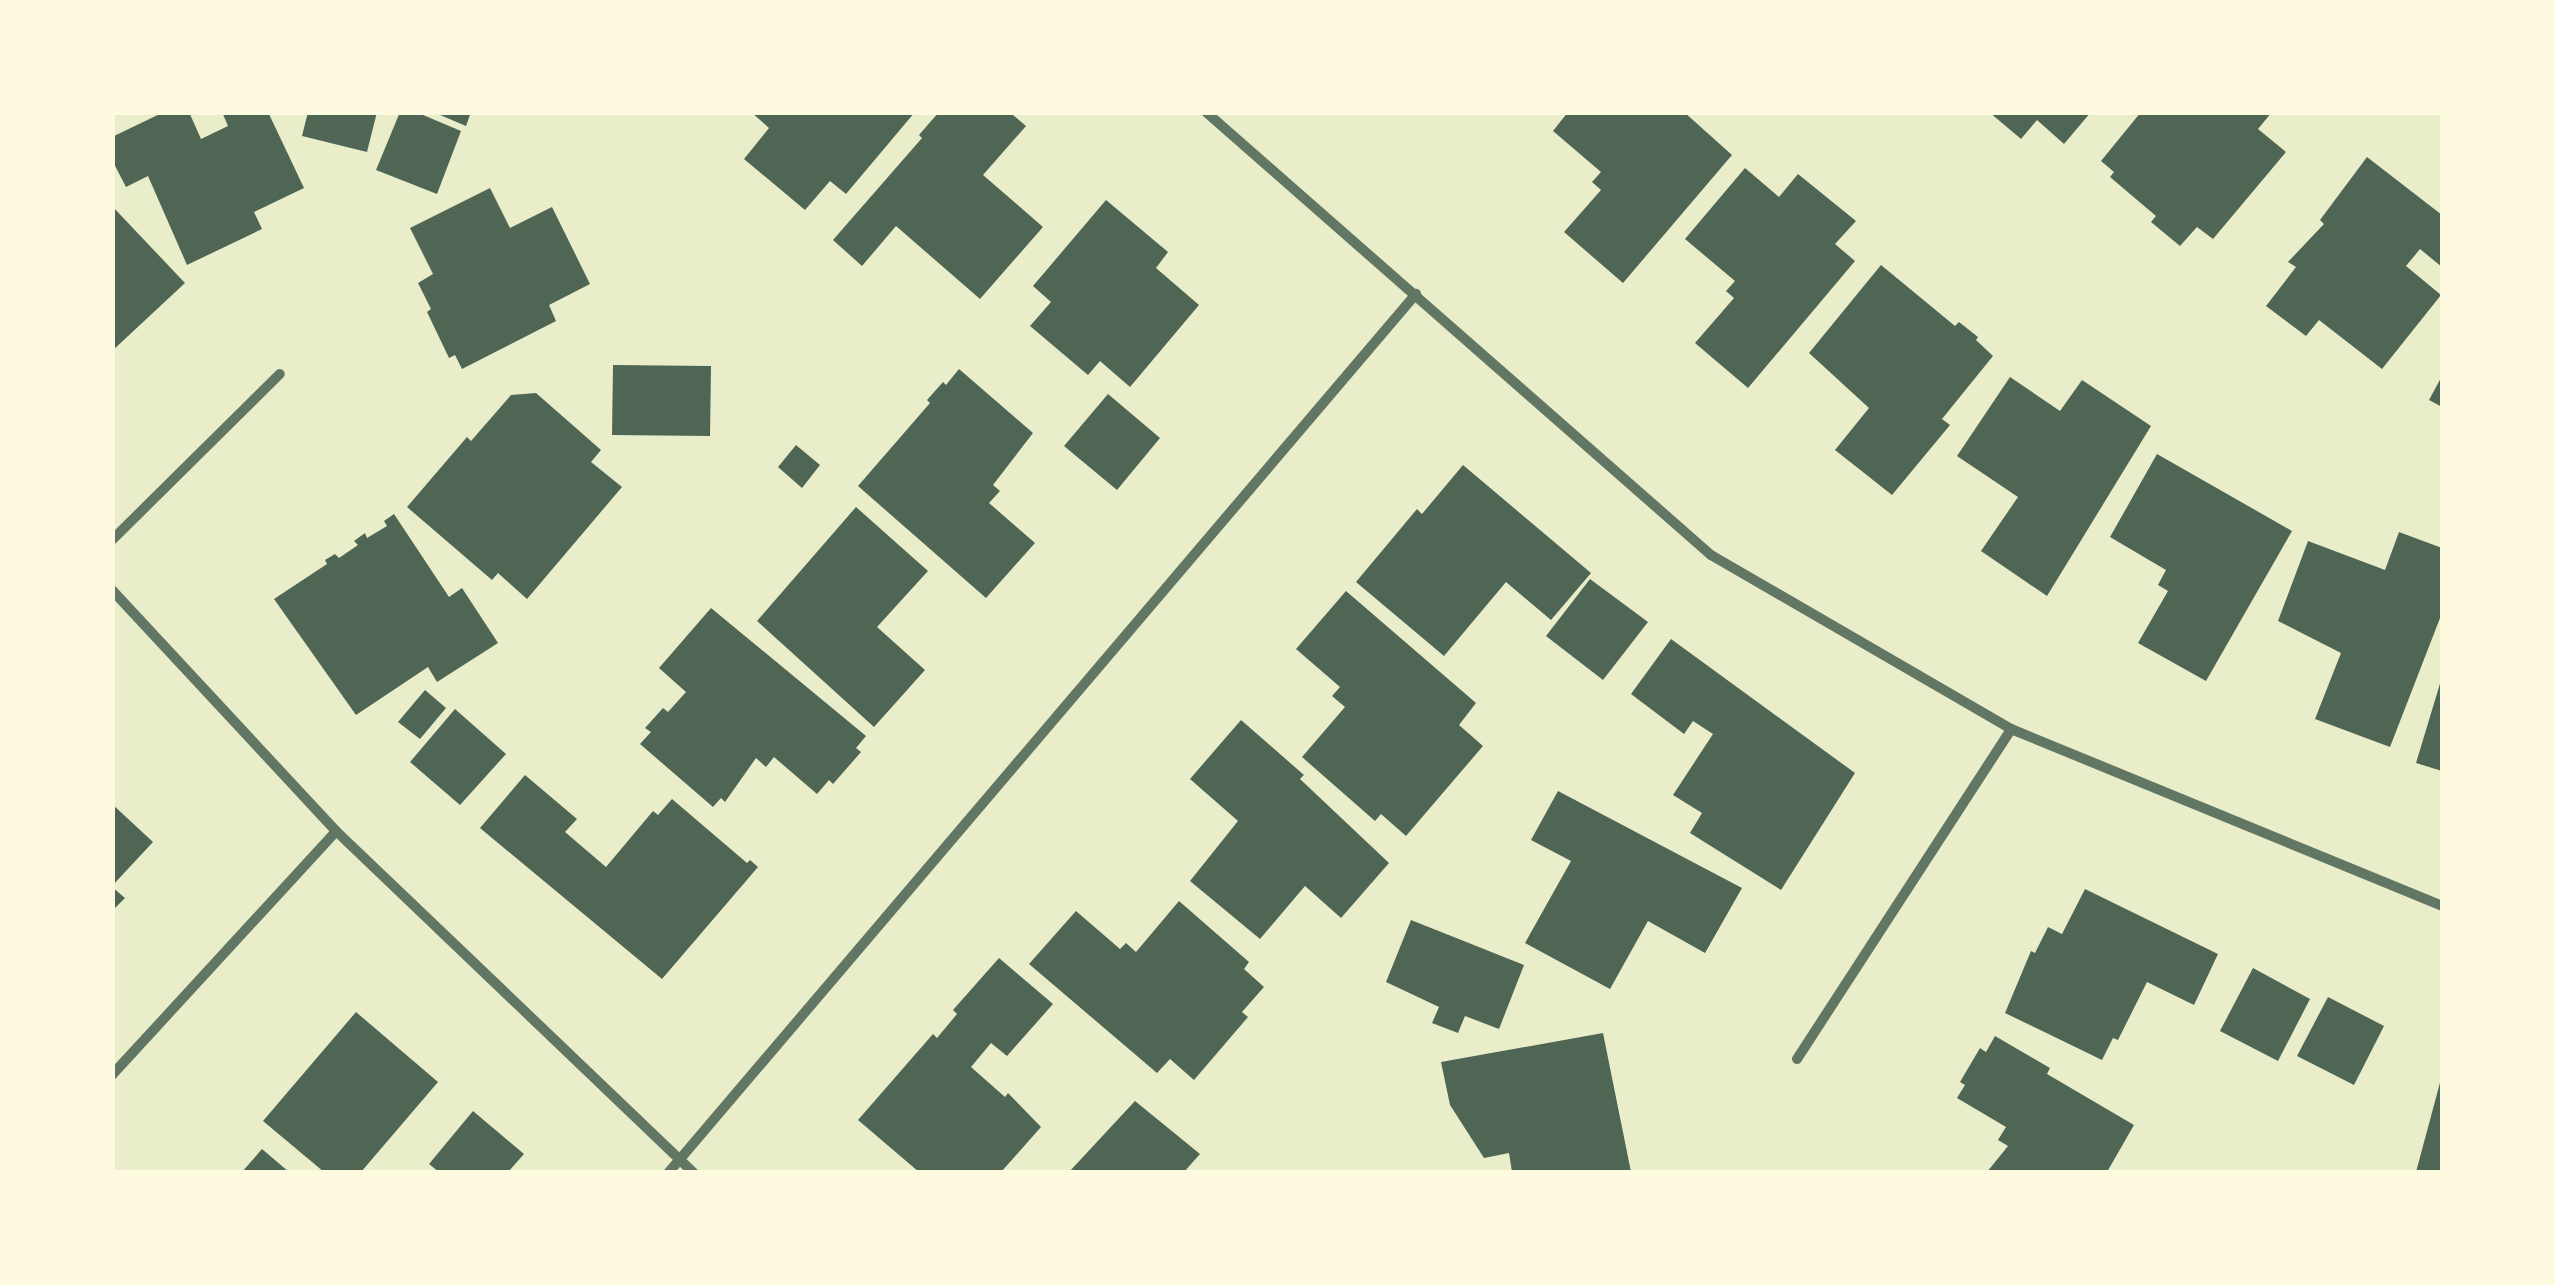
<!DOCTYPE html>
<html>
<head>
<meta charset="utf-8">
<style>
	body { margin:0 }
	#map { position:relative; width:2555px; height:1285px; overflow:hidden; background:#e9edc9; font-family:"Sofia Sans Condensed",sans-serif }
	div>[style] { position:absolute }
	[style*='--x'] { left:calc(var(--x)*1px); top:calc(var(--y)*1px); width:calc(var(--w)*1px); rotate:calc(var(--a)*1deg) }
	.building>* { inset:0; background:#4f6655 }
	.minor>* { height:10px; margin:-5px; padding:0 5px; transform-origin:5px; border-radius:5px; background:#617663 }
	span { translate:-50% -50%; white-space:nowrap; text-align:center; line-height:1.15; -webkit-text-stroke:8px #fefae0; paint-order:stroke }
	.frame { position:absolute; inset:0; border:115px solid #fefae0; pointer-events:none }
</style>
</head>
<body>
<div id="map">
	<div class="building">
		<i style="clip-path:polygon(164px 112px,189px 112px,201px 139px,228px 126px,222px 112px,268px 112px,304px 188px,254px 212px,262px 229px,187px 265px,148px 176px,126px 187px,112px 160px,112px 137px)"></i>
		<i style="clip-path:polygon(308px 112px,377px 112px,367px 152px,302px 136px)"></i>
		<i style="clip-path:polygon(400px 112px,416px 112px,461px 131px,437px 194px,376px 170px)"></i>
		<i style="clip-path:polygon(433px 112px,471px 112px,466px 126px)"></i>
		<i style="clip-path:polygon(751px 112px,915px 112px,846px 194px,830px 181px,805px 210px,744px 159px,769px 128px)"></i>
		<i style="clip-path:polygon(939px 112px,1016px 112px,1013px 115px,1026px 126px,983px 175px,1043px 227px,980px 299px,896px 226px,862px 266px,833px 240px,922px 138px,919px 135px)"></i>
		<i style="clip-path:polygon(1568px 112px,1684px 112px,1732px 155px,1623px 283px,1564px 232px,1601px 190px,1592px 182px,1601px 172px,1553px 131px)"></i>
		<i style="clip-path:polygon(1989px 112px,2091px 112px,2064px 144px,2037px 120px,2021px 139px)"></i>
		<i style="clip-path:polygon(2141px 112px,2272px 112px,2258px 129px,2286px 152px,2213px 239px,2197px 227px,2180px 246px,2151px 222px,2156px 216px,2110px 177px,2114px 172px,2101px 161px)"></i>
		<i style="clip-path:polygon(2367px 157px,2442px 215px,2442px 267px,2420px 249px,2406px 266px,2441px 295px,2382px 369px,2319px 320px,2306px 336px,2266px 306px,2296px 267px,2288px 262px,2324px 224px,2320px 220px)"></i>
		<i style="clip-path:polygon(1745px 168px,1779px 197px,1798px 174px,1856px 221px,1835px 244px,1855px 261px,1748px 388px,1695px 343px,1734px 298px,1726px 291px,1735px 281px,1685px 239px)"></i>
		<i style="clip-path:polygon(490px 188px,510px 228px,552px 207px,590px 284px,549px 305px,556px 321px,462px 369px,455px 355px,449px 358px,427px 312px,431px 309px,418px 283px,433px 274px,410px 228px)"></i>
		<i style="clip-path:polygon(1106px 200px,1168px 252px,1156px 268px,1199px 305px,1130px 387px,1100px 361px,1088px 375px,1030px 326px,1051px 302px,1033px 286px)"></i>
		<i style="clip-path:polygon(112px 206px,185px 283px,112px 351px)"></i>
		<i style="clip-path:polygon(1881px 265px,1955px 326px,1959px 322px,1978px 337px,1976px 340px,1993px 356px,1942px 419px,1950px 425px,1892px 495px,1835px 450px,1869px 408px,1809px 353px)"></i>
		<i style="clip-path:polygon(613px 365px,711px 366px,710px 436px,612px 435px)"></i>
		<i style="clip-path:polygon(959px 369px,1033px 433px,993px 485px,1000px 491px,989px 503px,1035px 543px,986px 598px,858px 486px,930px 403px,927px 400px,943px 382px,946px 385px)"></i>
		<i style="clip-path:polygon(2442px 376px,2442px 407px,2429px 400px)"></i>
		<i style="clip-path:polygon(2010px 377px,2060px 411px,2082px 380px,2151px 426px,2047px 596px,1981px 551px,2018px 497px,1957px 456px)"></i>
		<i style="clip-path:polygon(536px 393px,601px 450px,591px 462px,622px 487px,527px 599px,498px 573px,492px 580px,407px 507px,467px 437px,471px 441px,511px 395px)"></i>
		<i style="clip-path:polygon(1108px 394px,1160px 438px,1117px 490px,1064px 446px)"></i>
		<i style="clip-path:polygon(796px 445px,820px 465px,802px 488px,778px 467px)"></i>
		<i style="clip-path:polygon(2157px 454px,2292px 531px,2206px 681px,2138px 643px,2168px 591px,2158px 585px,2166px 570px,2110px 537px)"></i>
		<i style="clip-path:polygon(1463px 465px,1591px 573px,1551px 620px,1506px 582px,1444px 656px,1356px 582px,1417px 509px,1422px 514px)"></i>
		<i style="clip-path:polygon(856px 507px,928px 571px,877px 627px,925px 670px,874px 727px,757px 621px)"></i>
		<i style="clip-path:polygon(394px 514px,449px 597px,462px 588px,498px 643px,437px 682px,428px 667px,356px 715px,274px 599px,327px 564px,325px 560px,335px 554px,339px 558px,358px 545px,354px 541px,365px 533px,367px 538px,387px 526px,384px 521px)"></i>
		<i style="clip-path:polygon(2399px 532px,2442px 548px,2442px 613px,2390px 747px,2315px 719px,2341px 653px,2278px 621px,2308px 541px,2385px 570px)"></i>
		<i style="clip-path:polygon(1590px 579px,1648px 622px,1603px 680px,1546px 636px)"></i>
		<i style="clip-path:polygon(1346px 591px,1476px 703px,1459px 725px,1483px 746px,1406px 836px,1381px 814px,1375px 821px,1302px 757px,1345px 707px,1332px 696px,1340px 687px,1296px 649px)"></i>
		<i style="clip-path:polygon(711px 608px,866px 736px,856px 748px,861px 752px,833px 784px,829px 780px,817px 794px,774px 757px,766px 767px,756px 758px,725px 802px,721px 798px,713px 807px,640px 744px,651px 732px,645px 728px,663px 708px,668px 712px,686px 692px,659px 668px)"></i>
		<i style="clip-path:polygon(1671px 639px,1855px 773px,1781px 890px,1690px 833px,1702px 813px,1673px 795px,1713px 734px,1693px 721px,1684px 734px,1631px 694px)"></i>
		<i style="clip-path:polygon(2442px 677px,2442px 771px,2416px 763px)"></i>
		<i style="clip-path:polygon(425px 690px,446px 708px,420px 739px,398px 722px)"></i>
		<i style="clip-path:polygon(455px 709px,506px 754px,460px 805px,410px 762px)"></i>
		<i style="clip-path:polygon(1241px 720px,1304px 775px,1300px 779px,1389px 863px,1341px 918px,1305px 886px,1260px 939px,1190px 881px,1238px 821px,1190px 779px)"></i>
		<i style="clip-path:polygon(525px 775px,577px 819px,565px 832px,606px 867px,653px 811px,658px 815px,672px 799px,747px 863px,750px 860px,758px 867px,662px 979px,480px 828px)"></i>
		<i style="clip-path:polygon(1558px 791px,1742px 888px,1705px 953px,1648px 921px,1610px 989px,1525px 943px,1571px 861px,1531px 840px)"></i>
		<i style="clip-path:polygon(112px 804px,153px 842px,112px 886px)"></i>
		<i style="clip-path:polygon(112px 887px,125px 898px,112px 911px)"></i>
		<i style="clip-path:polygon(2085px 889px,2218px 954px,2194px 1005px,2147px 982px,2118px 1040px,2113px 1038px,2102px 1060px,2005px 1013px,2031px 951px,2035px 953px,2048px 927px,2062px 934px)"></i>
		<i style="clip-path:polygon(1179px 901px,1249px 962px,1244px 969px,1264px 987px,1242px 1012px,1248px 1017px,1194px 1080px,1170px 1059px,1157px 1073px,1029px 964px,1076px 911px,1120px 949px,1126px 943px,1136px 952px)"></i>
		<i style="clip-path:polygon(1411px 920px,1524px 965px,1499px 1029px,1465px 1016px,1458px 1033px,1432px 1023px,1439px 1007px,1386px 982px)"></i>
		<i style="clip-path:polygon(999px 958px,1053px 1004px,1007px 1056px,991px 1043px,971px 1067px,1005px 1097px,1008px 1093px,1041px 1127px,1001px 1172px,919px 1172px,858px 1120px,933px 1034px,937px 1038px,957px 1014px,953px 1010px)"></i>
		<i style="clip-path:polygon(2253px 968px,2310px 999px,2278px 1061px,2220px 1031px)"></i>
		<i style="clip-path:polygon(2328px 997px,2384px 1026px,2354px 1085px,2297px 1056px)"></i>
		<i style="clip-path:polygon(356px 1012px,438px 1082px,361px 1172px,324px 1172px,263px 1121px)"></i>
		<i style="clip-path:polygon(1603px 1033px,1631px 1172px,1512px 1172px,1509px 1153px,1484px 1158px,1450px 1105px,1441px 1062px)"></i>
		<i style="clip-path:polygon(1995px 1036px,2050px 1068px,2047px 1074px,2134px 1125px,2107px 1172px,1987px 1172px,2008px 1146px,1998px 1140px,2006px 1127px,1957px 1098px,1965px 1085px,1960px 1082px,1980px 1048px,1986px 1052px)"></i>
		<i style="clip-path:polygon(2441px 1079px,2442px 1172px,2416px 1172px)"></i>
		<i style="clip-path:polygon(1135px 1101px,1200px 1154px,1184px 1172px,1069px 1172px)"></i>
		<i style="clip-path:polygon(473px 1111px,524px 1154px,508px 1172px,439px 1172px,429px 1164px)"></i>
		<i style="clip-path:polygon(262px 1149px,289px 1172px,242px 1172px)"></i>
	</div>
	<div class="minor">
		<i style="--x:1206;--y:112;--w:672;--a:41.26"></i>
		<i style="--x:1711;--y:555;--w:347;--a:30.1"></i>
		<i style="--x:2011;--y:729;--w:466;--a:22.3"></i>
		<i style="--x:112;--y:540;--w:236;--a:-44.7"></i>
		<i style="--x:112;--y:590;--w:329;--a:47.1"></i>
		<i style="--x:336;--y:831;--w:494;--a:43.7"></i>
		<i style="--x:1797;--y:1059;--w:393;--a:-57"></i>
		<i style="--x:112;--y:1075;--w:331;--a:-47.4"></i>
		<i style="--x:669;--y:1172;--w:1153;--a:-49.61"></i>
	</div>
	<div class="frame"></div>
</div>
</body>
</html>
